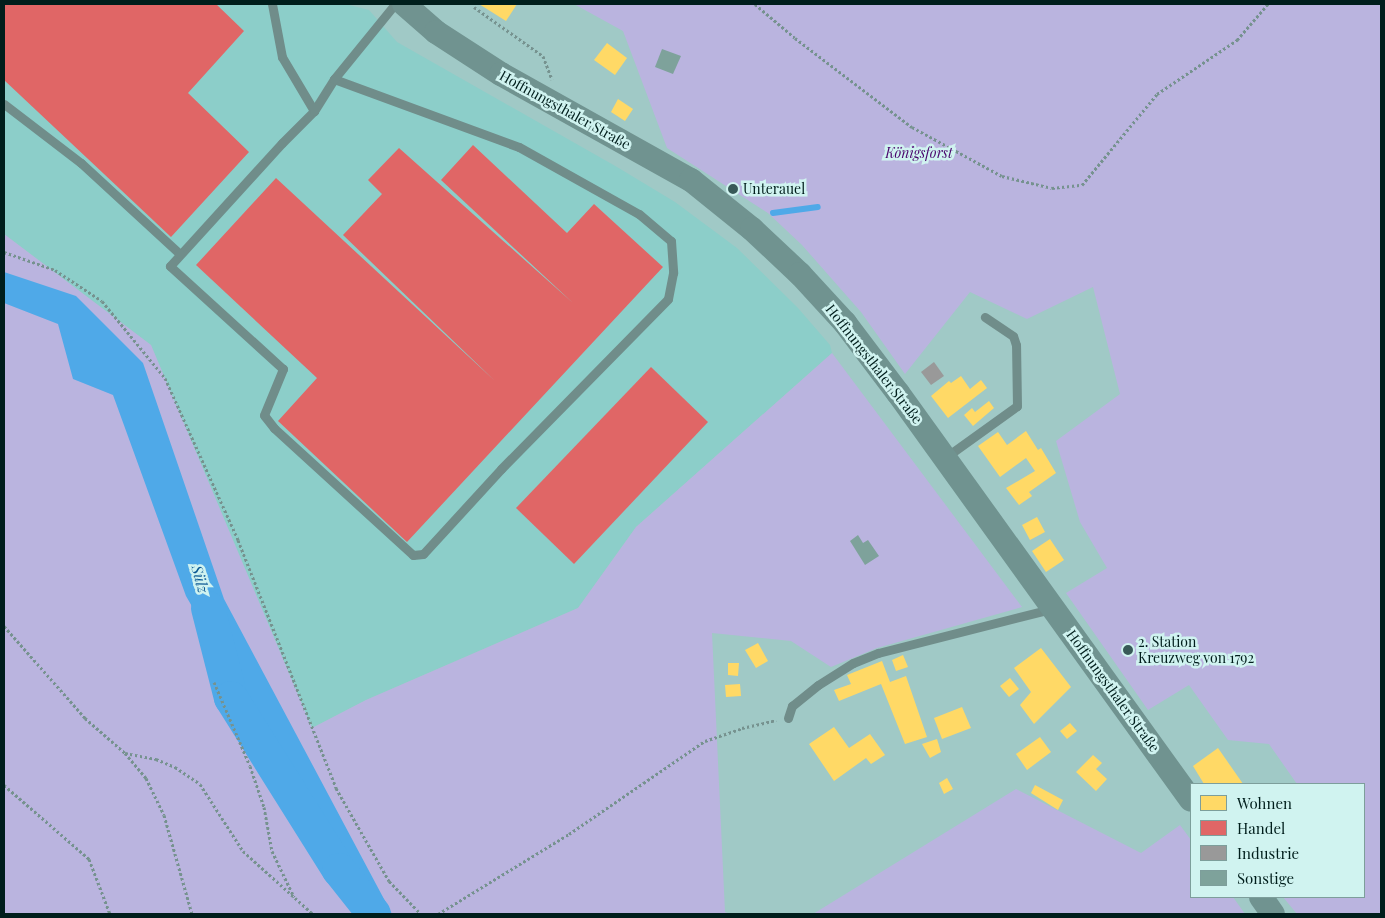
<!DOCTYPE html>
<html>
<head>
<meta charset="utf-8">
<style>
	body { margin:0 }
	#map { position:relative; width:1385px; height:918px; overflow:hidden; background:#a0c9c6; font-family:"Playfair Display",serif }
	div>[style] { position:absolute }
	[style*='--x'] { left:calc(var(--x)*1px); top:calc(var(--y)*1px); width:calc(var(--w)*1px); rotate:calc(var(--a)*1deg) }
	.built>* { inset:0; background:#8ccec9 }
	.green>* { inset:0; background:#bab4df }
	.water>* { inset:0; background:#4fa9e8 }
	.homes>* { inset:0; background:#ffd966 }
	.shops>* { inset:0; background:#e06666 }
	.industry>* { inset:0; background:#999 }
	.stream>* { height:5.5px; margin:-2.75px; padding:0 2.75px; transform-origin:2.75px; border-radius:2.75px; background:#4fa9e8 }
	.river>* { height:34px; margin:-17px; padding:0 17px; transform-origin:17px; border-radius:17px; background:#4fa9e8 }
	.building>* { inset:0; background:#7ea29b }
	.path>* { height:3px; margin-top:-1.5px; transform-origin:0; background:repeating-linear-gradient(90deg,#76928f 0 2.5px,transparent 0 5px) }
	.service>* { height:9px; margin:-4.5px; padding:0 4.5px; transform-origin:4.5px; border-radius:4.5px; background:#708d8a }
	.secondary>* { height:24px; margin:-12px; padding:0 12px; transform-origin:12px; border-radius:12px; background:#709390 }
	.dots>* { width:14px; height:14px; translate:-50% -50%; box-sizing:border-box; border:2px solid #d0f3f0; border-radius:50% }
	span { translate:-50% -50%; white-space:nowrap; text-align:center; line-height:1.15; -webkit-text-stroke:5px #d0f3f0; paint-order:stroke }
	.street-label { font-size:14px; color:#001e1c }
	.park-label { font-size:14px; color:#4a056d; font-style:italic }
	.poi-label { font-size:14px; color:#001e1c }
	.left { translate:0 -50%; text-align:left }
	.water-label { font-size:15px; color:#0a5792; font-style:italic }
	.frame { position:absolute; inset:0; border:5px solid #001e1c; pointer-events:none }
	.legend { position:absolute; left:1190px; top:783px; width:175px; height:115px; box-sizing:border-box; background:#d0f3f0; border:1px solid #7d9e9b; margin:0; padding:6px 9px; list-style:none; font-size:15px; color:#001e1c }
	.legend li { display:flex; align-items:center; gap:10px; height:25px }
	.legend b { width:25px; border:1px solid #7d9e9b }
</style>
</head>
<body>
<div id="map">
	<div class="built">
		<i style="clip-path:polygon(4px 4px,345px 4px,369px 10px,397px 42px,617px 167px,675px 202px,737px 248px,798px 308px,830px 345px,832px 353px,636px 527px,578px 608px,366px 700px,312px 728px,151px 345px,4px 234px)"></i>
	</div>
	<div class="green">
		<i style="clip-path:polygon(574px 4px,1381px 4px,1381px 914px,1297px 914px,1283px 897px,1364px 897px,1364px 784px,1297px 784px,1269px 744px,1228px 740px,1189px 685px,1148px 710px,1066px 593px,1107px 568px,1080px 522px,1056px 441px,1120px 394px,1093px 287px,1027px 319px,970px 292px,905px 374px,861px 312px,802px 245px,768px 213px,667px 148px,623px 31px)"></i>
		<i style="clip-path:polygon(4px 234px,151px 345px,312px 728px,366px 700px,578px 608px,636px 527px,832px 353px,1022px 607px,877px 648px,831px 667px,791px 641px,712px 633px,725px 912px,730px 914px,4px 914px)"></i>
		<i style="clip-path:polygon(1016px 789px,1141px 853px,1180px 825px,1191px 840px,1191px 897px,1233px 897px,1245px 914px,813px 914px)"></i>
	</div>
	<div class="water">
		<i style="clip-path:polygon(4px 272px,76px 296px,143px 363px,224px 599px,392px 914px,362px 914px,263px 730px,186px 596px,113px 395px,73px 379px,58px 324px,4px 303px)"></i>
	</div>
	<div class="homes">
		<i style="clip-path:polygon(479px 4px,517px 4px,506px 21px)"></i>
		<i style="clip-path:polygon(607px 43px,627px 58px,615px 75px,594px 60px)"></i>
		<i style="clip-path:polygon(618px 99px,633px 109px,625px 121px,611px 112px)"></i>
		<i style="clip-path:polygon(961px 376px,970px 389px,981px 380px,987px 388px,948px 418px,931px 396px,949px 381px,951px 383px)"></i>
		<i style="clip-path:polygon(989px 401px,994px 408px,973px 426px,964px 415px,972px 408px,975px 412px)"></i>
		<i style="clip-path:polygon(1026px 431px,1038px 450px,1041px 448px,1056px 473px,1029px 492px,1032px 496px,1019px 505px,1006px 488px,1035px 471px,1026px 458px,1000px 477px,978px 446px,998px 432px,1007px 445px)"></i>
		<i style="clip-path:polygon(1037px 517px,1045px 532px,1030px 540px,1022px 525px)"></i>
		<i style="clip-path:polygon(1050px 539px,1064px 560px,1046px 572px,1032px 551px)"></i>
		<i style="clip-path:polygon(758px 643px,768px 661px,756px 668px,745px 650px)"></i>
		<i style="clip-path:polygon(1041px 648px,1071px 687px,1034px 724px,1020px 705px,1031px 692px,1014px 668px)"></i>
		<i style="clip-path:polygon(903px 655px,908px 667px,896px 671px,892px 660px)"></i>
		<i style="clip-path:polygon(882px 661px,890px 682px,906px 676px,927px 737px,905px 744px,881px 684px,839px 701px,834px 690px,851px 684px,847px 675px)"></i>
		<i style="clip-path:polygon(728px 663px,739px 663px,738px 676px,728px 675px)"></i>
		<i style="clip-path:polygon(1010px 678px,1019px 689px,1009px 697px,1000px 686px)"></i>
		<i style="clip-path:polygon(740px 684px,741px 696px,726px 697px,725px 685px)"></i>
		<i style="clip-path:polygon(962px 707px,971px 728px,942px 739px,934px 718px)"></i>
		<i style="clip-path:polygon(1070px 723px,1077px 731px,1067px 739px,1060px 731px)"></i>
		<i style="clip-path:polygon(834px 727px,849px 748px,870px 734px,885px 755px,871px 764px,866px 758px,834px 781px,809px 744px)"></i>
		<i style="clip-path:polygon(1040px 737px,1051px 752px,1027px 770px,1016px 754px)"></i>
		<i style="clip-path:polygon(937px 739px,941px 752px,930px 758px,922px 744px)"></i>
		<i style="clip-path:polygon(1218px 748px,1241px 781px,1243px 784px,1204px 784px,1193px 766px)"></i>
		<i style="clip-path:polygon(1093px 755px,1102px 763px,1096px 769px,1107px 779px,1096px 791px,1076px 772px)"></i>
		<i style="clip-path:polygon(947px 778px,953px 789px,944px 794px,939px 783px)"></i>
		<i style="clip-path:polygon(1035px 785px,1063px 800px,1058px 810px,1031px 793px)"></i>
	</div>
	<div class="shops">
		<i style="clip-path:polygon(4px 4px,216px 4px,244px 31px,188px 93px,249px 152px,171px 237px,4px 80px)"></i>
		<i style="clip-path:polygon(473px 145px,567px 233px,594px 204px,663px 267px,407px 542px,278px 421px,317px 378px,196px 265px,276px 178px,495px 381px,343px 235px,382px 194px,368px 180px,399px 148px,573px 303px,441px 180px)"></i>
		<i style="clip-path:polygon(651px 367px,708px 422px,574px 564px,516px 508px)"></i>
	</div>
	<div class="industry">
		<i style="clip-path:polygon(934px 362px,944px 376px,931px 385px,921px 372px)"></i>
	</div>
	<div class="stream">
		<i style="--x:773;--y:213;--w:45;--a:-7.6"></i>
	</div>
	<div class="river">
		<i style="--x:208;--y:608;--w:93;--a:75.7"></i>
		<i style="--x:231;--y:698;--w:203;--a:57.9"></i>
		<i style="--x:339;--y:870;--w:56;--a:51.5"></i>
	</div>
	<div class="building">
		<i style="clip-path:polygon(662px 49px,681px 56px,673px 74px,655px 67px)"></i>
		<i style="clip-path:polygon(858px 535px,863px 543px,868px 540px,879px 556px,865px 565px,850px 541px)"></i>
	</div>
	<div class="path">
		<i style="--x:755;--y:4;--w:52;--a:40.4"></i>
		<i style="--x:795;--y:38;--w:147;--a:37.3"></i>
		<i style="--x:912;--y:127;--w:102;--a:28.6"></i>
		<i style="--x:1002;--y:176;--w:51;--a:13.5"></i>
		<i style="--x:1052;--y:188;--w:30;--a:-6"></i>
		<i style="--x:1082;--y:185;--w:118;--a:-50.5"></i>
		<i style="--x:1157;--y:94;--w:97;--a:-34"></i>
		<i style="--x:1237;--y:40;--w:48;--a:-49.3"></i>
		<i style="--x:474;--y:7;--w:85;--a:35.4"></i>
		<i style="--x:543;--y:56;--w:25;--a:69"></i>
		<i style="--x:4;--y:252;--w:54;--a:19.4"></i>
		<i style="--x:55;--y:270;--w:56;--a:33.4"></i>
		<i style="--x:102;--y:301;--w:99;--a:50.7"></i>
		<i style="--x:165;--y:378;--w:178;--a:65.7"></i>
		<i style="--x:238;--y:540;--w:267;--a:68.4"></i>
		<i style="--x:336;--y:788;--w:107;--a:60.3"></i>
		<i style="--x:389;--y:881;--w:46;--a:45.9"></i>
		<i style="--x:4;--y:626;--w:123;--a:48.6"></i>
		<i style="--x:85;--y:718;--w:53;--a:41.2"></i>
		<i style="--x:125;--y:753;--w:33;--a:50"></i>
		<i style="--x:146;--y:778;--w:41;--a:64.1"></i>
		<i style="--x:164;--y:815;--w:103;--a:74.2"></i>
		<i style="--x:214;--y:682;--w:91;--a:66.8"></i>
		<i style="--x:250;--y:766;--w:43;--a:71.1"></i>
		<i style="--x:264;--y:807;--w:45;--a:79.7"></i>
		<i style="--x:272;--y:851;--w:51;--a:64.4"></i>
		<i style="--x:125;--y:753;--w:32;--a:11"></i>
		<i style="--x:156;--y:759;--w:21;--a:23"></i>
		<i style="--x:175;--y:767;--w:30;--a:34"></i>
		<i style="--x:200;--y:784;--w:80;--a:57.3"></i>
		<i style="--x:243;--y:851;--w:94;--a:42"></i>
		<i style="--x:4;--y:785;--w:113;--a:41"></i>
		<i style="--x:89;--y:859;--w:59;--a:69.1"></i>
		<i style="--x:438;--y:914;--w:153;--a:-31.4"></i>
		<i style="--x:569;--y:834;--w:165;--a:-34.4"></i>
		<i style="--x:705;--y:741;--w:39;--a:-19"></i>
		<i style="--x:742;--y:728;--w:35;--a:-13"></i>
	</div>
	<div class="service">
		<i style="--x:272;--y:4;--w:54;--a:79.3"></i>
		<i style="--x:282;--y:57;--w:63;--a:59.3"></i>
		<i style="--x:334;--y:79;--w:197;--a:20.2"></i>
		<i style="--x:519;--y:147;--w:137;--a:29.2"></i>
		<i style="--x:639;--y:214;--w:42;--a:40.2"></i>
		<i style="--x:671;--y:241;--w:32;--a:86"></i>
		<i style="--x:673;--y:273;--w:26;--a:101"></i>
		<i style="--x:668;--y:299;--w:238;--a:134.5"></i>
		<i style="--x:501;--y:469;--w:115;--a:132.5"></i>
		<i style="--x:423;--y:554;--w:10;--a:174"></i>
		<i style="--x:413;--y:555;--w:188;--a:-137.6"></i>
		<i style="--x:274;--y:428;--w:16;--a:-128"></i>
		<i style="--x:264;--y:415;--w:50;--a:-67.6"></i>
		<i style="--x:283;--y:369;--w:153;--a:-137.7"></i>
		<i style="--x:170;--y:266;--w:166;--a:-47.7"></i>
		<i style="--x:282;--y:143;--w:45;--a:-45"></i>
		<i style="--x:314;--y:111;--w:38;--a:-58"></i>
		<i style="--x:334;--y:79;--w:97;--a:-50.9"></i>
		<i style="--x:4;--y:104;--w:97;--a:37.5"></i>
		<i style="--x:81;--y:163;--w:134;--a:42.6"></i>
		<i style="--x:946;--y:457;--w:87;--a:-35.7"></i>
		<i style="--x:1017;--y:406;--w:61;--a:-90.9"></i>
		<i style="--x:1016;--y:345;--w:9;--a:-108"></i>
		<i style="--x:1013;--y:336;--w:34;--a:-146"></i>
		<i style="--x:788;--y:718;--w:13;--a:-72"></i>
		<i style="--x:792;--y:706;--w:33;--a:-39"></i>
		<i style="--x:818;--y:685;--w:41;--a:-32.2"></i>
		<i style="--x:853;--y:663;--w:27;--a:-22"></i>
		<i style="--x:878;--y:653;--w:178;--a:-14.3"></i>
	</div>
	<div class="secondary">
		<i style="--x:404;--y:4;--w:43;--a:41.2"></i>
		<i style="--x:436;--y:32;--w:77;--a:32.9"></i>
		<i style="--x:501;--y:74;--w:218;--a:29.2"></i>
		<i style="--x:691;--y:180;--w:78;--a:38.8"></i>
		<i style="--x:752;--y:229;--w:66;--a:43.2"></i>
		<i style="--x:800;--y:274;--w:67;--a:47.4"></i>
		<i style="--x:845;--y:323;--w:88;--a:52.9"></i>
		<i style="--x:898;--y:393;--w:501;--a:54.25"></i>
		<i style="--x:1261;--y:897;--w:21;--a:55"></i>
	</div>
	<div class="dots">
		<i style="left:733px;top:189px;background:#385a58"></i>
		<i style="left:1128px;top:650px;background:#385a58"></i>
	</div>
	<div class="street-label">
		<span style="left:565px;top:110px;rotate:29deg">Hoffnungsthaler Straße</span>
		<span style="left:874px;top:364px;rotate:52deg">Hoffnungsthaler Straße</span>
		<span style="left:1113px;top:691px;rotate:54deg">Hoffnungsthaler Straße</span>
	</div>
	<div class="park-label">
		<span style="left:919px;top:153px">Königsforst</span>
	</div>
	<div class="poi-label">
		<span class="left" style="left:743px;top:189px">Unterauel</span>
		<span class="left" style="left:1138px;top:650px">2. Station<br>Kreuzweg von 1792</span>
	</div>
	<div class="water-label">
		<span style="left:200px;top:579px;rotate:75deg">Sülz</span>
	</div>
	<div class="frame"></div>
	<ul class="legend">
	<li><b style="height:14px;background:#ffd966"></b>Wohnen</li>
	<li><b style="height:14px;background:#e06666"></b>Handel</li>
	<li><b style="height:14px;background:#999"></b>Industrie</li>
	<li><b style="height:14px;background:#7ea29b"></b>Sonstige</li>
	</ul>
</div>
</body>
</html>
